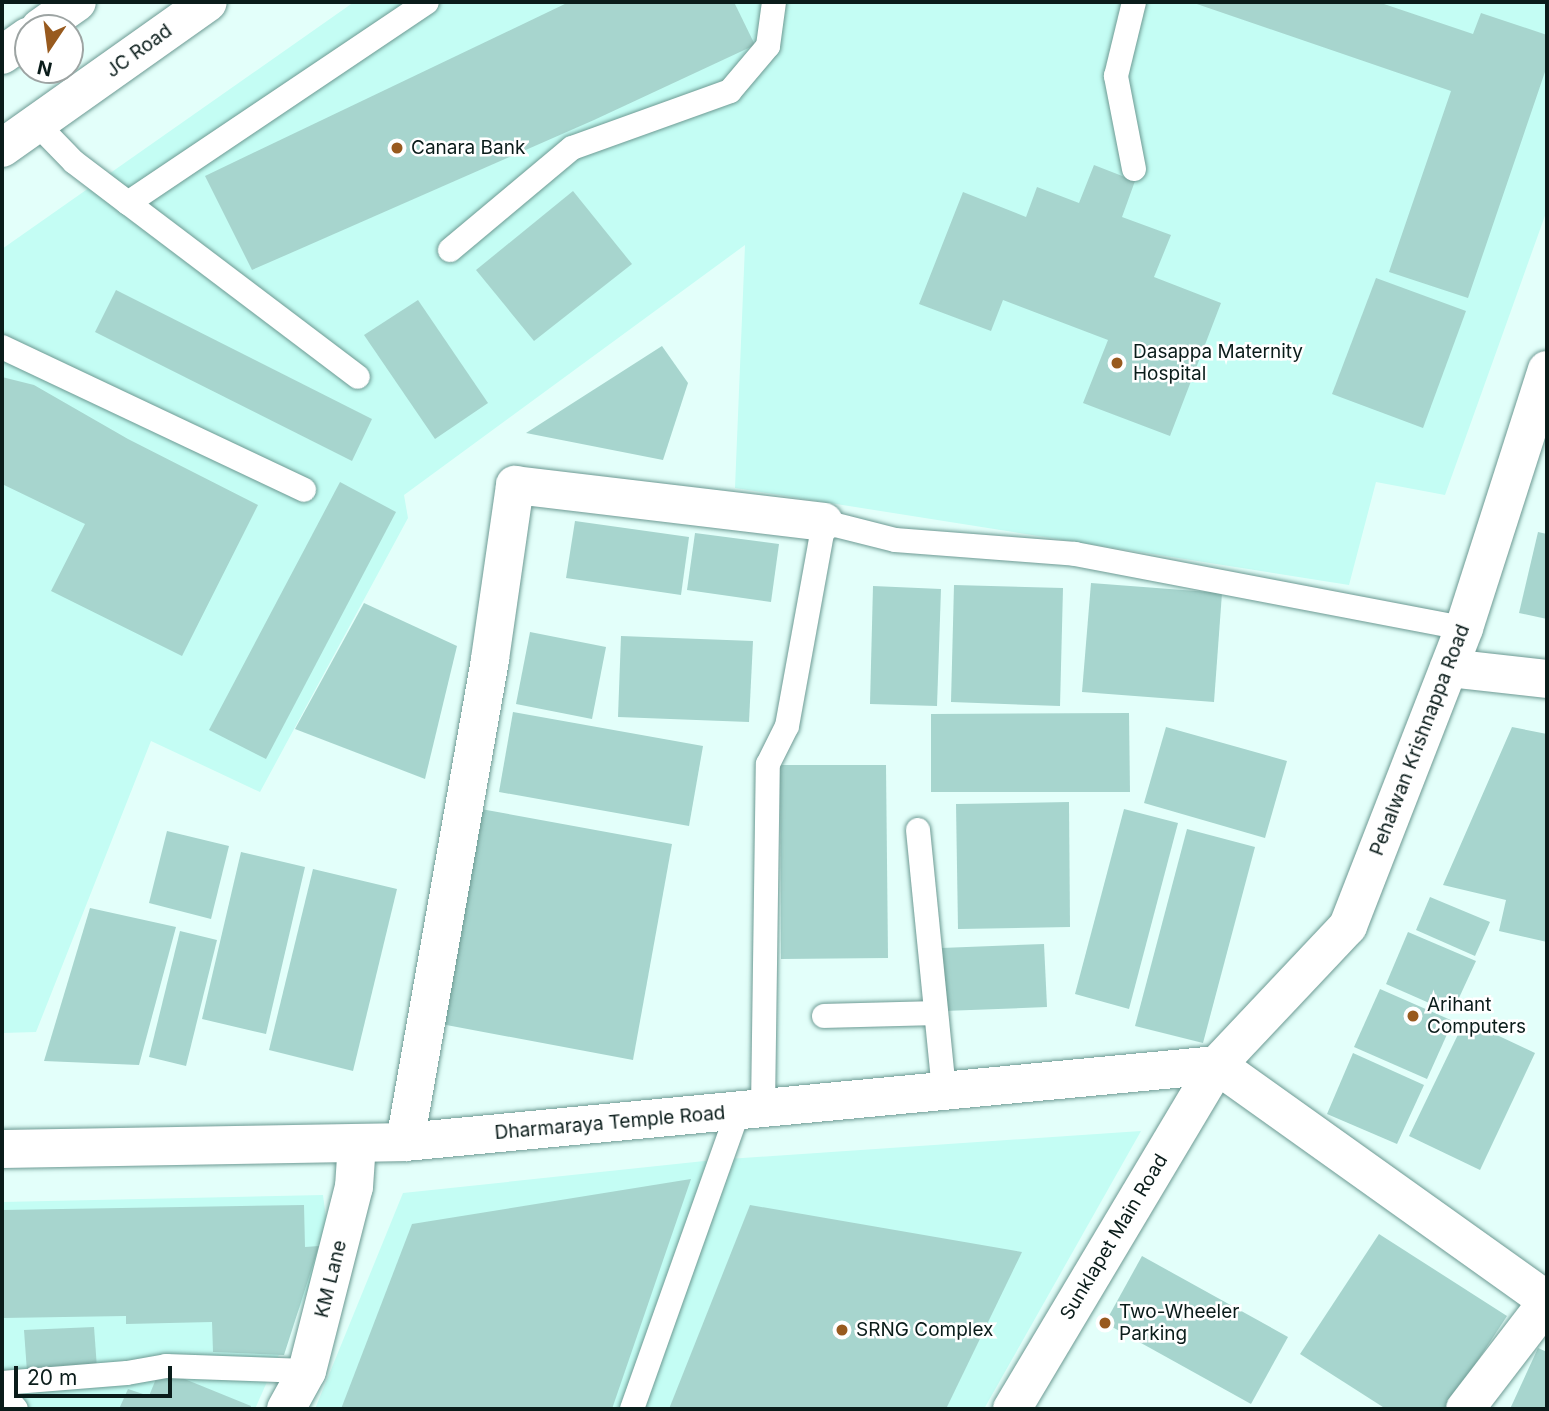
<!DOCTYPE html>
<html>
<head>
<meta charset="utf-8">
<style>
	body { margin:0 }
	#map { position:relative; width:1549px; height:1411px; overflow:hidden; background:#e3fffa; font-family:Inter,sans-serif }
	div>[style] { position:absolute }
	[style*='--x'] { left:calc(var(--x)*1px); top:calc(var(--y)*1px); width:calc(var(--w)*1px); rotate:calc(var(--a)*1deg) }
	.built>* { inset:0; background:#c4fdf4 }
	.building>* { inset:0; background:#a7d5ce }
	.roads { filter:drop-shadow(0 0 2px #6d9a93) drop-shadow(0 0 2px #6d9a93) }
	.lane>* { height:24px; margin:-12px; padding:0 12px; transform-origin:12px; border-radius:12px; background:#fff }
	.street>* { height:38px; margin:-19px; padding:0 19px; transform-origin:19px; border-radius:19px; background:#fff }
	.secondary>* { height:38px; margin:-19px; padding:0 19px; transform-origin:19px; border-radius:19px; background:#fff }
	.primary>* { height:38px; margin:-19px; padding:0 19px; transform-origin:19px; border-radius:19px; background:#fff }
	.dots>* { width:19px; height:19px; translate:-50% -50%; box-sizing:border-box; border:4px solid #fff; border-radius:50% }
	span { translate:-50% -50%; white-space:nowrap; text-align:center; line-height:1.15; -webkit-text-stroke:5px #fff; paint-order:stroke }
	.street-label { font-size:19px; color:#0a1c1a }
	.poi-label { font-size:19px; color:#0a1c1a }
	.left { translate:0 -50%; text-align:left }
	.frame { position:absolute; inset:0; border:4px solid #0a1c1a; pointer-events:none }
	.north { position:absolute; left:14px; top:14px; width:70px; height:70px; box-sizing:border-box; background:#fff; border:2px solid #9da4a3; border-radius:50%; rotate:193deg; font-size:19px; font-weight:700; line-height:28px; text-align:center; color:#0a1c1a }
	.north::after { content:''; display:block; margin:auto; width:24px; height:32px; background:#985a1e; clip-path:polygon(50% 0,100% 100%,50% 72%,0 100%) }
	.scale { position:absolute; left:14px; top:1366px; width:158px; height:32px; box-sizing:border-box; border:4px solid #0a1c1a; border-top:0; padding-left:9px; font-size:21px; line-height:24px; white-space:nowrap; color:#0a1c1a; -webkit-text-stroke:5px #fff; paint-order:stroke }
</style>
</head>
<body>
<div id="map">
	<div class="built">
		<i style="clip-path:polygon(354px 2px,1547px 2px,1547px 210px,1445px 495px,1376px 482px,1349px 585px,735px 488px,745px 245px,404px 495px,408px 518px,260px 792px,151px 741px,36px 1032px,2px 1033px,2px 249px)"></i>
		<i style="clip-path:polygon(1141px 1131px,984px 1409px,315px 1409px,403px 1193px,714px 1160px)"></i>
		<i style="clip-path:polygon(323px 1195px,329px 1241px,255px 1409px,2px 1409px,2px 1202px)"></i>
	</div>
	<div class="building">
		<i style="clip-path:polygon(569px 2px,734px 2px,755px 45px,594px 120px,252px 270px,205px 176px)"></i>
		<i style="clip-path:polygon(1191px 2px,1378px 2px,1473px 34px,1481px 13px,1547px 35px,1547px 66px,1468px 298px,1389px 272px,1451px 91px)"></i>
		<i style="clip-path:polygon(1094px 165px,1135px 181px,1122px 217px,1171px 235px,1154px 277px,1221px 303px,1170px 436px,1083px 403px,1108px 340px,1003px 300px,991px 331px,919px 304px,963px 192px,1026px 217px,1037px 187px,1079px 203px)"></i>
		<i style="clip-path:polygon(573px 191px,632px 264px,534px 341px,476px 270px)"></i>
		<i style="clip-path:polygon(1376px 278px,1466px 311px,1423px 428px,1332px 394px)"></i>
		<i style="clip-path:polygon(116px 290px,372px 419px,352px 461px,95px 332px)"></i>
		<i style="clip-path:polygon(418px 300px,488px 403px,435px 439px,364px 335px)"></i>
		<i style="clip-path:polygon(662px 346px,688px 383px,663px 460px,526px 433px)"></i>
		<i style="clip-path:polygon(2px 377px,34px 385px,128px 439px,258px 505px,182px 656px,51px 591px,85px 524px,2px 484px)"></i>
		<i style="clip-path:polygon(340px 482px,396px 512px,266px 759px,209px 730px)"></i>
		<i style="clip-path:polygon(575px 521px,689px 537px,681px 595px,566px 578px)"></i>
		<i style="clip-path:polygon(1538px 532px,1547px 534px,1547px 619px,1519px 613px)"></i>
		<i style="clip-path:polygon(695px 533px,779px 544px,771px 602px,687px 590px)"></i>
		<i style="clip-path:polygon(1091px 583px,1222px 593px,1214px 702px,1082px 692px)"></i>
		<i style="clip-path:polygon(954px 585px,1063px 588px,1060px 706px,951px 702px)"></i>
		<i style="clip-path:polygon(873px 586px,941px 589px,937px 706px,870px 704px)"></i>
		<i style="clip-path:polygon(364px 603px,457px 646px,425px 779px,295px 729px)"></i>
		<i style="clip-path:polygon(530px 632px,606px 647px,592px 719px,516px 704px)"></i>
		<i style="clip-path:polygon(621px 636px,753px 641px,749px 722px,618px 717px)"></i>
		<i style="clip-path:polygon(513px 712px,703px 746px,689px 826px,499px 792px)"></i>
		<i style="clip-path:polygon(1129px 713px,1130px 792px,931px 792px,931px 714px)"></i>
		<i style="clip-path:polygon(1166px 727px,1287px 761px,1265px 838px,1144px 803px)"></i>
		<i style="clip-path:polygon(1512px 727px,1547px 734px,1547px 942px,1499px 931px,1506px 900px,1443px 885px)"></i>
		<i style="clip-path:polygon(780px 765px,886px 765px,888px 958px,781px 959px)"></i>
		<i style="clip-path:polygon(1069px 802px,1070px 927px,958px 929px,956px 804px)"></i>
		<i style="clip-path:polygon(481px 809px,672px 844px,633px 1060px,441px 1024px)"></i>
		<i style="clip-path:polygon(1124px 809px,1178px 823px,1129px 1009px,1075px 994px)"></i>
		<i style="clip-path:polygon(1187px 829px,1255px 847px,1203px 1043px,1135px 1026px)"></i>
		<i style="clip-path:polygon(167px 831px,229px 846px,211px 919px,149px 903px)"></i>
		<i style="clip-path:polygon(241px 852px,305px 867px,266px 1034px,202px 1019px)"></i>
		<i style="clip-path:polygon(313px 869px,397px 889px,353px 1071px,269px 1050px)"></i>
		<i style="clip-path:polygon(1430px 897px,1490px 922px,1475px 956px,1416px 930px)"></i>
		<i style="clip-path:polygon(90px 908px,176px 927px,139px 1065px,44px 1061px)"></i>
		<i style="clip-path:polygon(180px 931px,217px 940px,186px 1066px,149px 1057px)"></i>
		<i style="clip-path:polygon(1408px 932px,1476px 961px,1452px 1013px,1386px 984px)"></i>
		<i style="clip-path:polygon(1044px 944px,1047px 1007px,944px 1011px,941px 948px)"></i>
		<i style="clip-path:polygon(1380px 989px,1453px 1021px,1427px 1079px,1354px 1047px)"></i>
		<i style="clip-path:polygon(1465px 1020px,1535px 1053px,1480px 1170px,1409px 1136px)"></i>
		<i style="clip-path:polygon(1353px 1053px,1424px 1085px,1397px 1144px,1327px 1114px)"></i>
		<i style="clip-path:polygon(691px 1179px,612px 1409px,341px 1409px,412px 1224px)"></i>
		<i style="clip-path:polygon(304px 1205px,305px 1247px,319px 1246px,284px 1355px,213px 1352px,212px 1322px,126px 1324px,126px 1316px,2px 1318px,2px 1210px)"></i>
		<i style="clip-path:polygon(750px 1205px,1022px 1252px,946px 1409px,669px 1409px)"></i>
		<i style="clip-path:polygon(1379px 1234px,1507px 1316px,1446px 1409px,1386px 1409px,1300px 1354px)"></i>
		<i style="clip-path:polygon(1142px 1256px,1288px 1337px,1251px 1404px,1105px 1323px)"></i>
		<i style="clip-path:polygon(94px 1327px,97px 1368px,27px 1372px,24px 1330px)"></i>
		<i style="clip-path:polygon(1538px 1348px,1547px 1352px,1547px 1409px,1510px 1409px)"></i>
		<i style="clip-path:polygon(160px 1369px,251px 1406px,250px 1409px,119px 1409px,128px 1389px,149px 1396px)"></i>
	</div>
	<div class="roads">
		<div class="lane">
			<i style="--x:37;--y:124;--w:53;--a:45.8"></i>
			<i style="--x:74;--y:162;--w:68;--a:37.2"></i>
			<i style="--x:128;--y:203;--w:360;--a:-33.9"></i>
			<i style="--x:1134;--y:169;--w:95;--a:-101"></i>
			<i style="--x:1116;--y:76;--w:76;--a:-76.3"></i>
			<i style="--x:128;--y:203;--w:288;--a:37.1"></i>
			<i style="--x:450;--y:250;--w:159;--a:-39.9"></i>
			<i style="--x:572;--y:148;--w:168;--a:-19.8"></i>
			<i style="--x:730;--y:91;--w:59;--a:-49.8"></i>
			<i style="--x:768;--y:46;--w:44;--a:-82.2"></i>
			<i style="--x:2;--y:347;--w:334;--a:25.3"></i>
			<i style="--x:918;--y:830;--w:262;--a:84.3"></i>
			<i style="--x:824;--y:1016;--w:112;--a:-1.5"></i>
			<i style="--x:763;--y:1108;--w:344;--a:-89.2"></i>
			<i style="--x:768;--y:764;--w:42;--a:-63.4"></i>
			<i style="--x:787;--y:726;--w:207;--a:-79.7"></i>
			<i style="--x:824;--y:522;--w:73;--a:14.2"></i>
			<i style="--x:895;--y:540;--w:181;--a:4.4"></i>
			<i style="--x:1075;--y:554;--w:396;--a:10.8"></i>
			<i style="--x:2;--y:1383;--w:125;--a:-4.6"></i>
			<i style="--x:127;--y:1373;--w:40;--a:-10"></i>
			<i style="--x:166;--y:1366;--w:141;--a:2"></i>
			<i style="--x:2;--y:1393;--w:21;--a:49"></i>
			<i style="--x:632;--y:1409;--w:316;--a:-70.4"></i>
		</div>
		<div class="street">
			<i style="--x:1449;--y:668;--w:99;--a:6.4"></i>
			<i style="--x:405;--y:1142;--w:490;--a:-80"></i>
			<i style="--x:490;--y:659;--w:176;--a:-81.8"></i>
			<i style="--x:515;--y:485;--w:311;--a:6.8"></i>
			<i style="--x:286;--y:1409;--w:43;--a:-61.1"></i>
			<i style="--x:307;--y:1371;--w:190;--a:-75.7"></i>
			<i style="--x:354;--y:1187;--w:44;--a:-86.1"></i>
			<i style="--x:1012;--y:1409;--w:400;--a:-59.2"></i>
			<i style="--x:1465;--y:1409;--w:135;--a:-52.5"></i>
		</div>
		<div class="secondary">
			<i style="--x:1217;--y:1065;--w:191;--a:-46.7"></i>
			<i style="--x:1348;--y:926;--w:320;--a:-68.7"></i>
			<i style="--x:1464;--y:628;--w:271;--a:-72.2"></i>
			<i style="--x:1217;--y:1065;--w:405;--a:35.5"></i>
			<i style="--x:2;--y:1149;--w:403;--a:-1"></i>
			<i style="--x:405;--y:1142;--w:816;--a:-5.42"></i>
		</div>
		<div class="primary">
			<i style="--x:40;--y:28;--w:45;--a:-35.1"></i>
			<i style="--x:2;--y:55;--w:32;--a:-35"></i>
			<i style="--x:2;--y:148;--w:252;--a:-35.3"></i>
		</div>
	</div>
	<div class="dots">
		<i style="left:397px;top:148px;background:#985a1e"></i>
		<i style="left:1117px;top:363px;background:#985a1e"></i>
		<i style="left:1413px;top:1016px;background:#985a1e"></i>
		<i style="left:1105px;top:1323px;background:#985a1e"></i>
		<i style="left:842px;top:1330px;background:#985a1e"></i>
	</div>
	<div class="street-label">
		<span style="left:139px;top:51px;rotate:-36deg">JC Road</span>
		<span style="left:1420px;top:740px;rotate:-69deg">Pehalwan Krishnappa Road</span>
		<span style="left:610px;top:1123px;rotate:-5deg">Dharmaraya Temple Road</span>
		<span style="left:1114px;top:1237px;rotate:-59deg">Sunklapet Main Road</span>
		<span style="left:331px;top:1279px;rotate:-76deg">KM Lane</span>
	</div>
	<div class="poi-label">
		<span class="left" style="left:411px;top:148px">Canara Bank</span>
		<span class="left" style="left:1133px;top:363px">Dasappa Maternity<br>Hospital</span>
		<span class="left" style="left:1427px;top:1016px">Arihant<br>Computers</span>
		<span class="left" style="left:1119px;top:1323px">Two-Wheeler<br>Parking</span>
		<span class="left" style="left:856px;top:1330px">SRNG Complex</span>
	</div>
	<div class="frame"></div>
	<div class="north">N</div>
	<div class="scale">20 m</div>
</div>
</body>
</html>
